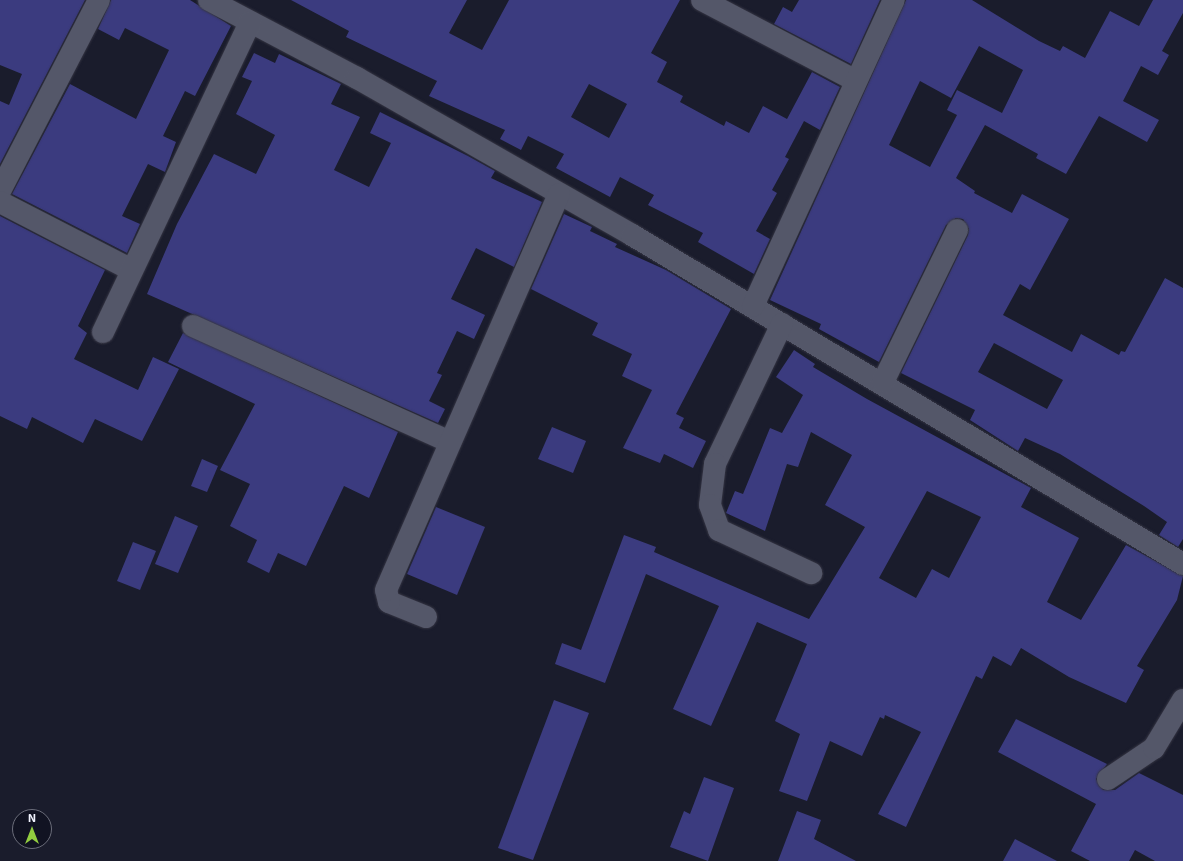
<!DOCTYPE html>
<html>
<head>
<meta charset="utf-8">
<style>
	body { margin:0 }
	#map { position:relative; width:1183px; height:861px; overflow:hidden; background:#1a1c2c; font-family:"Exo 2",sans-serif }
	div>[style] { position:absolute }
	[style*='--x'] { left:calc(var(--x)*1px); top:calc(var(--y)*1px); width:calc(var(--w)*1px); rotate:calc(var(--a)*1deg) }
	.building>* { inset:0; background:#3b3b7f }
	.roads { filter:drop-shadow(0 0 1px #353543) drop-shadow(0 0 1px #353543) }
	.minor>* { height:22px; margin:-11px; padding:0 11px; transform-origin:11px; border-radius:11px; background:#545769 }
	span { translate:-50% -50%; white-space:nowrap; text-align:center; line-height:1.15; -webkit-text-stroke:3.5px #111322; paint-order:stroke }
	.north { position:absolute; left:12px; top:809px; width:40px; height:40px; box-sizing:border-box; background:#111322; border:1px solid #6b6d7a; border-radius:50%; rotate:0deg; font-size:11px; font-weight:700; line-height:16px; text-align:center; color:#f1f3fe }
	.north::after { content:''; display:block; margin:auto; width:14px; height:18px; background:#92cd3f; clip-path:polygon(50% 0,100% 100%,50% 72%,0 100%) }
</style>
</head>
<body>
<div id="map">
	<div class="building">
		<i style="clip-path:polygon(0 0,85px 0,0 164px,0 101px,9px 105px,22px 74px,0 65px)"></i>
		<i style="clip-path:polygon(111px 0,190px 0,231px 26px,195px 96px,185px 91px,163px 136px,176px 142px,165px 172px,148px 164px,122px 216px,140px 224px,127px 253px,12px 194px,70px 84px,136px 119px,169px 50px,125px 28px,119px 40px,98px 29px)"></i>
		<i style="clip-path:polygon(evenodd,291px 0,467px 0,449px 33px,482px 50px,509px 0,680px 0,651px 53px,667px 62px,657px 82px,683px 96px,680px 102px,724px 126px,726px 121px,749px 133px,763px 106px,787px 119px,812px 72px,840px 87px,820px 130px,804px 121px,785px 157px,789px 159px,772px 190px,777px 193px,756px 231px,770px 239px,754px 274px,698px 242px,703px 233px,648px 205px,654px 195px,620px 177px,610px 197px,556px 168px,564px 154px,528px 136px,521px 150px,500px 139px,505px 130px,429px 96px,437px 81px,346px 37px,349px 31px,291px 0,589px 84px,627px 104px,609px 138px,571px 117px,589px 84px)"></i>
		<i style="clip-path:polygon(799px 0,880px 0,851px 64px,774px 24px,783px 7px,792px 12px)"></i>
		<i style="clip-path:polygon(evenodd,906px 0,972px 0,1039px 41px,1060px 51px,1063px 46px,1085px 58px,1110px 11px,1139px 26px,1153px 0,1183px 0,1183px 13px,1162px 51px,1169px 55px,1158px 75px,1141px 66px,1123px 101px,1159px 120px,1147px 142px,1099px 116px,1066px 174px,1036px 158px,1038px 154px,985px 125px,956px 178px,975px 191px,974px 193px,1012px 213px,1022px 194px,1069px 219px,1030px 290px,1020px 284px,1003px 315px,1072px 352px,1081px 334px,1119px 355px,1121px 351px,1125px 352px,1165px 278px,1183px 288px,1183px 539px,1178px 547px,1159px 535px,1167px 522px,1144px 506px,1060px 454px,1025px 438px,1018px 451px,970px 420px,975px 410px,901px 373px,968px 235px,969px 229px,963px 219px,956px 218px,946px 225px,879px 362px,819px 329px,821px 324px,770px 300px,906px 0,979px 46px,1023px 70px,1002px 113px,957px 90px,947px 110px,957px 115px,930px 167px,889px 145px,920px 81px,951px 98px,979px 46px,906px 0,994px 343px,1063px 380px,1047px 409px,978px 372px,994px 343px)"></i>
		<i style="clip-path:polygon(254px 53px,275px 63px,279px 54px,341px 84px,331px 104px,360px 117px,334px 170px,369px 187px,391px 143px,370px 133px,380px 112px,468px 156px,495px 171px,491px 178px,542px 202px,514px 267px,476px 248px,451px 299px,485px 315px,474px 339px,457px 331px,437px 373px,442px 375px,429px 401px,445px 409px,438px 423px,147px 294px,177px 224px,214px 154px,256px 174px,275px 135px,236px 114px,252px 81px,242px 77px)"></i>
		<i style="clip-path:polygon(564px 214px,592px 227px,590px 231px,617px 244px,615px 247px,666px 270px,731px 309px,676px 414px,684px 418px,679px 428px,706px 441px,693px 468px,664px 454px,660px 463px,623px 448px,652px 390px,622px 376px,632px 354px,592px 335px,598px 323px,531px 289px)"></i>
		<i style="clip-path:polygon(0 216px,105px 270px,78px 326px,87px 333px,74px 359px,138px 390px,153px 357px,179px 369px,142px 441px,95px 419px,83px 443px,32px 417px,27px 429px,0 416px)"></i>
		<i style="clip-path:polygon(183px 333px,398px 432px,369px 498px,344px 486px,306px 566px,278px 553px,269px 573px,247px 562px,257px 540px,230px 526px,250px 484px,220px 470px,255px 404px,168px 362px)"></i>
		<i style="clip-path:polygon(evenodd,794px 350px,815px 364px,813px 367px,867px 399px,1031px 488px,1021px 507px,1079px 538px,1047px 602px,1081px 620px,1126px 545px,1183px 576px,1177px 600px,1137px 666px,1144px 670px,1126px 703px,1069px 677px,1021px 648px,1011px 666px,993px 656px,982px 679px,976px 676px,906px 827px,878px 814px,921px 732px,885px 715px,884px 719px,880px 717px,862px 756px,830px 741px,807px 801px,779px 791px,800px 734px,775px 721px,807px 644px,757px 622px,711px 726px,673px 709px,719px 606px,646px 574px,605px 683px,555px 664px,562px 643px,581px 650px,624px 535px,656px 547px,654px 552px,809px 619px,865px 527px,825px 505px,852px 455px,811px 432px,798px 467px,787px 464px,765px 531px,726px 513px,735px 491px,743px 494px,770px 428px,782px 433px,803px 395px,776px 377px,794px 350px,927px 491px,981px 517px,949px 578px,932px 569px,916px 598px,879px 578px,927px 491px)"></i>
		<i style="clip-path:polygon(552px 427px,586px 441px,573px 473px,538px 459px)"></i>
		<i style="clip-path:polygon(202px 459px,218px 466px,207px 492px,191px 486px)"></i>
		<i style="clip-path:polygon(436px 507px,485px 527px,457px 595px,407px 574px)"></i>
		<i style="clip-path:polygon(175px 516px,198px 526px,178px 573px,155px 564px)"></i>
		<i style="clip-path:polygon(133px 542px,156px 551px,140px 590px,117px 581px)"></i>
		<i style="clip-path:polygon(554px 700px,589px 713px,533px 860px,498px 848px)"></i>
		<i style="clip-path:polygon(1016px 719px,1107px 764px,1096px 779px,1103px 790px,1115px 790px,1139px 773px,1183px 795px,1183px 861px,1155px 861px,1135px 850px,1129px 861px,1090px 861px,1071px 851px,1096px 804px,998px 752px)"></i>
		<i style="clip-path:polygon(704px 777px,734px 788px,708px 861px,670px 847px,684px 811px,690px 814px)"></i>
		<i style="clip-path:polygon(797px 811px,821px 820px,814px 839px,856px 861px,778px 861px)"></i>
		<i style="clip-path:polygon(1015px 839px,1057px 861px,1003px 861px)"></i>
	</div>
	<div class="roads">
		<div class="minor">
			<i style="--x:209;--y:0;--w:167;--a:27.8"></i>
			<i style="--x:357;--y:78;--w:317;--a:29.7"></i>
			<i style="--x:632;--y:235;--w:642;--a:30.84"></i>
			<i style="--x:702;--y:0;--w:174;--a:27.7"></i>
			<i style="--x:0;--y:191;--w:215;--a:-62.6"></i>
			<i style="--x:0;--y:202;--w:148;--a:27.3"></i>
			<i style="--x:753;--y:306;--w:337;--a:-65.3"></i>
			<i style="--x:782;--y:324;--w:155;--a:115.6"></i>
			<i style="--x:715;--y:464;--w:41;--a:97"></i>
			<i style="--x:710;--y:505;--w:27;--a:70"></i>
			<i style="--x:719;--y:530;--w:102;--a:25.1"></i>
			<i style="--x:193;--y:326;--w:282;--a:24.3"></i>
			<i style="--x:103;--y:332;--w:343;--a:-64.6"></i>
			<i style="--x:883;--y:382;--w:169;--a:-64"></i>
			<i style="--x:426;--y:617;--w:40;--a:-158"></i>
			<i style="--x:389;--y:602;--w:12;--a:-104"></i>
			<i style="--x:386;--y:590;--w:432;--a:-66.4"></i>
			<i style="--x:1108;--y:779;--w:55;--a:-34"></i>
			<i style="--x:1154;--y:748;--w:56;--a:-58.9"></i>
		</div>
	</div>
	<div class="north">N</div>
</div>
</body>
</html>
